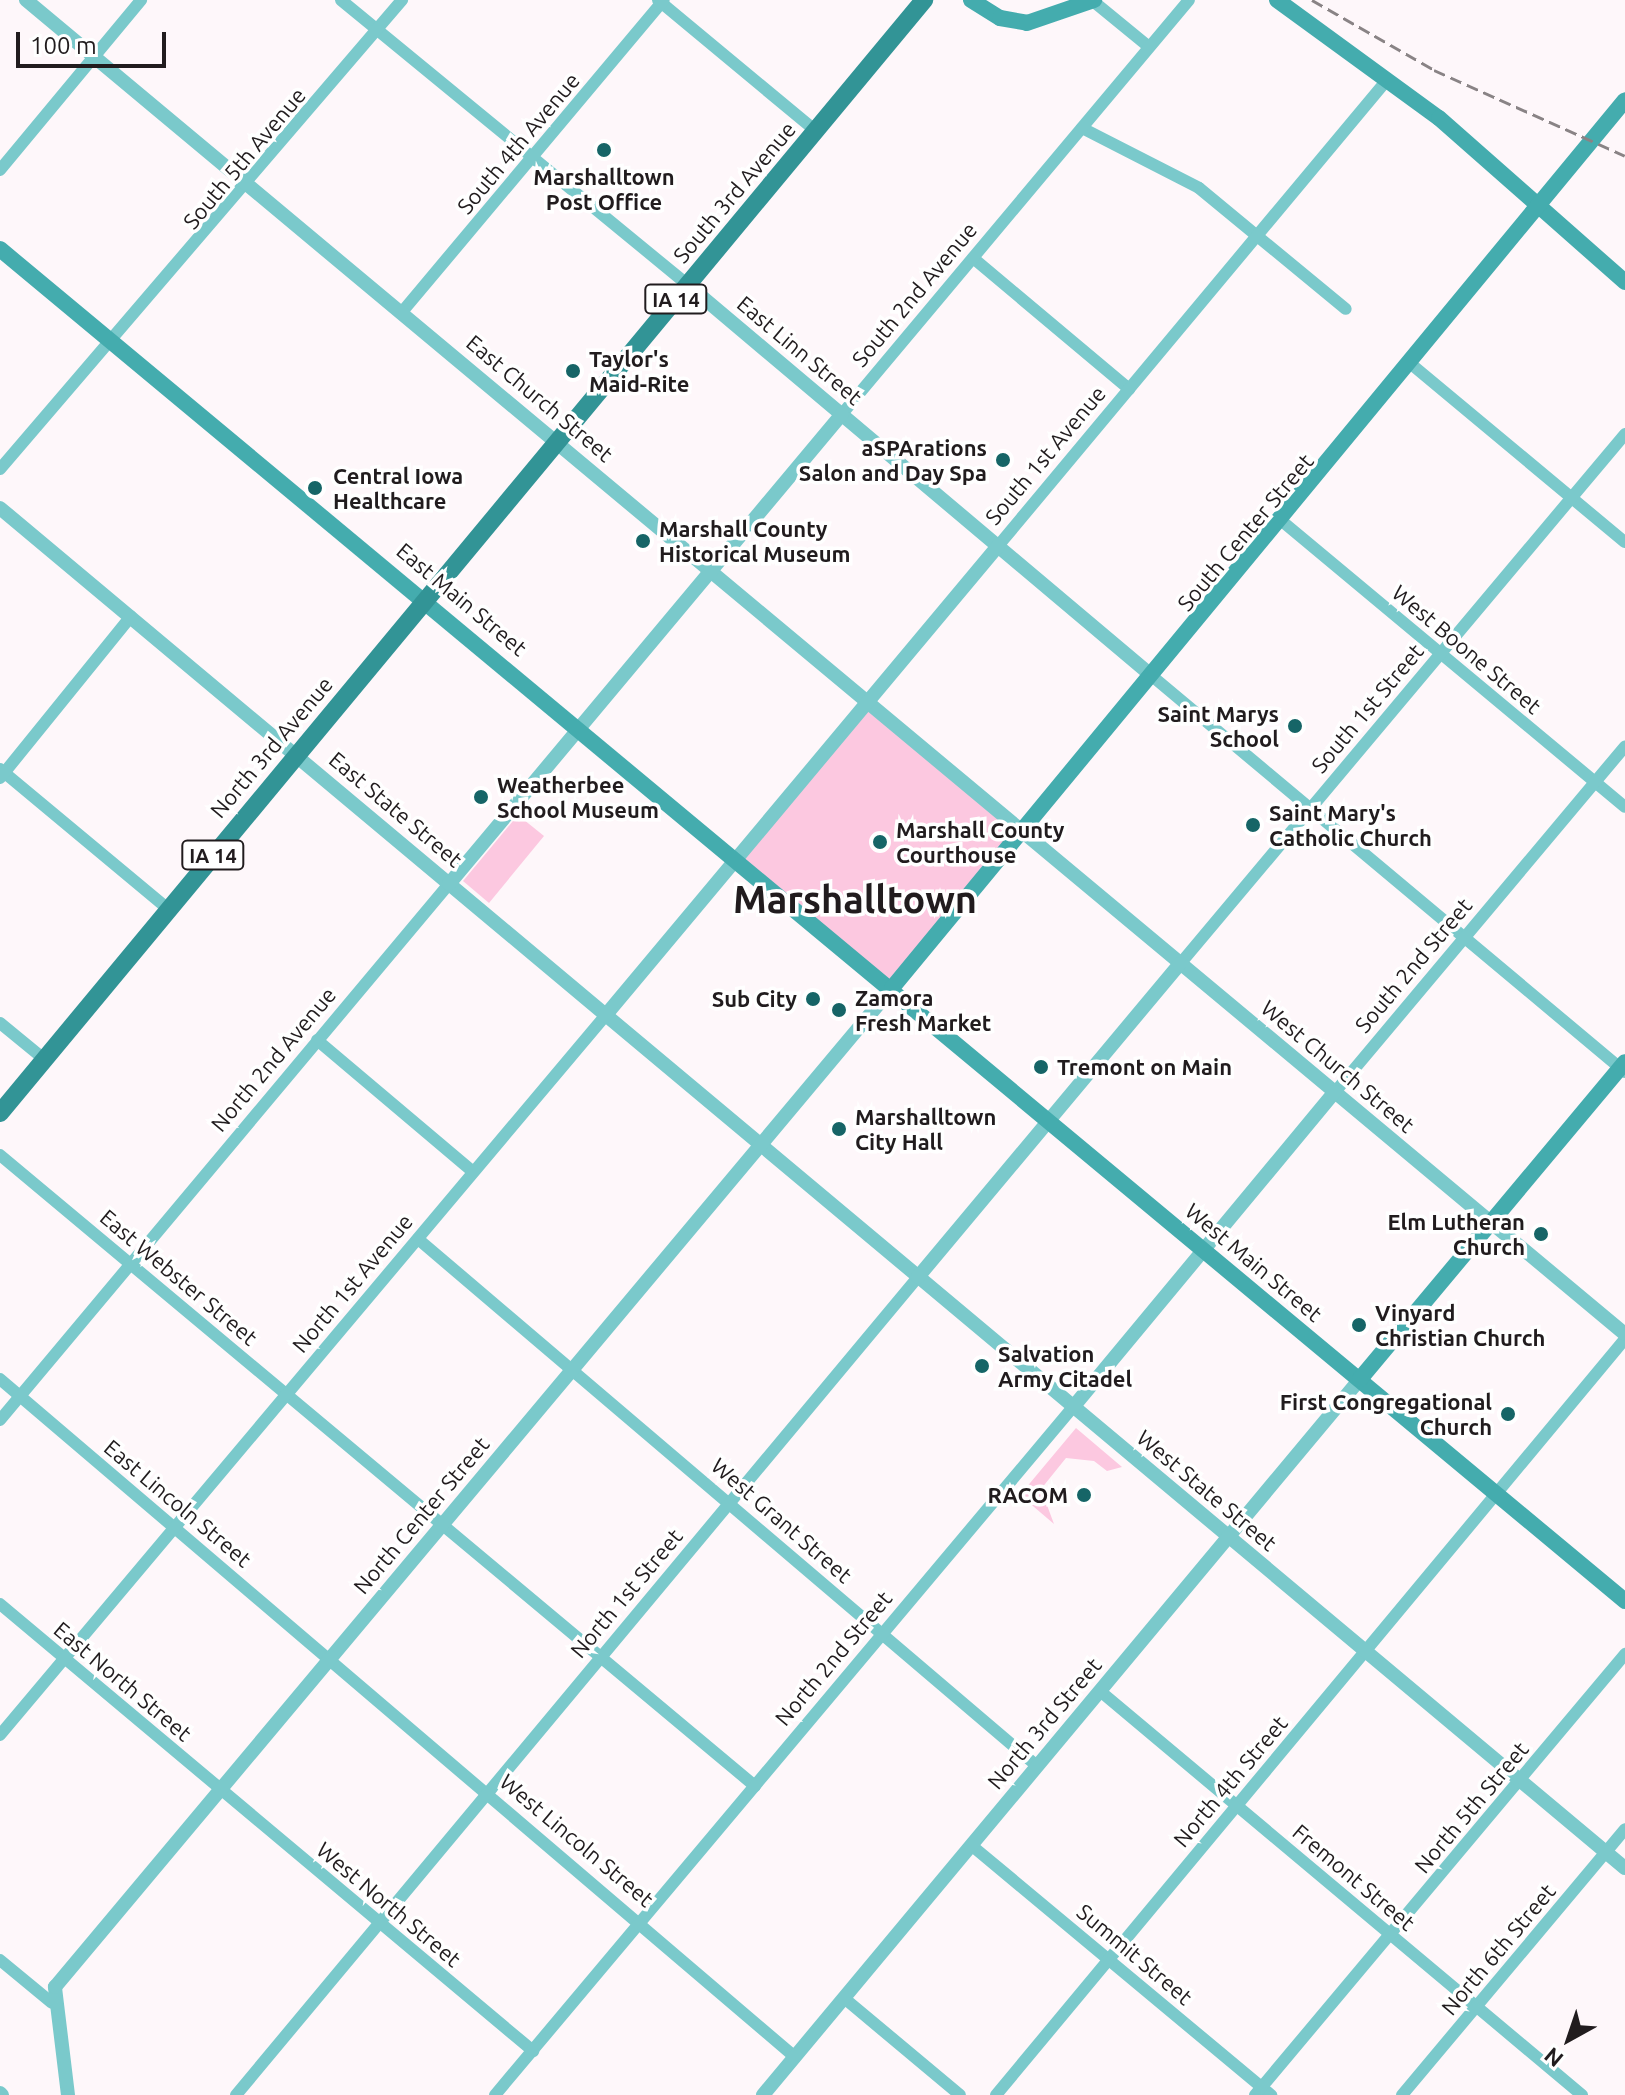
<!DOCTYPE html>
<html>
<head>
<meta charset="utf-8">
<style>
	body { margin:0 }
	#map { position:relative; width:1625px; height:2095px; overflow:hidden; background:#fef7fa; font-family:Ubuntu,sans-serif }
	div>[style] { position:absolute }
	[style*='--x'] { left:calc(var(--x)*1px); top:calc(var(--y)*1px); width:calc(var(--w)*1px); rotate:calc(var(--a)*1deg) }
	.green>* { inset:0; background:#fcc8e0 }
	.minor>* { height:12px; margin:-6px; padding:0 6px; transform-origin:6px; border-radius:6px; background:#7ac9cb }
	.tertiary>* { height:14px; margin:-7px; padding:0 7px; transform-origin:7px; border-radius:7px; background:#7ac9cb }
	.secondary>* { height:16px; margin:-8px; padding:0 8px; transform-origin:8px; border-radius:8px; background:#44acae }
	.primary>* { height:18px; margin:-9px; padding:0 9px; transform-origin:9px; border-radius:9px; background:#329496 }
	.rail>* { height:3px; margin-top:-1.5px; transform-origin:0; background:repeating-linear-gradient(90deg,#898385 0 12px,transparent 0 18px) }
	.dots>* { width:22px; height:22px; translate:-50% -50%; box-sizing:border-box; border:4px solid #fff; border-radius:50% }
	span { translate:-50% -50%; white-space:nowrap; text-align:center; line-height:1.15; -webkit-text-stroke:7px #fff; paint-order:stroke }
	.shield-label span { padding:2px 6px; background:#fff; border:2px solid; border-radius:6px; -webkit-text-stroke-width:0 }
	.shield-label { font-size:20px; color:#211c1e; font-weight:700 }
	.street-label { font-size:22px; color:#211c1e }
	.poi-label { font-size:22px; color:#211c1e; font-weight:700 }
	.left { translate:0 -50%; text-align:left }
	.right { translate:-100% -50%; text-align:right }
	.town-label { font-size:38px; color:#211c1e; font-weight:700 }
	.north { position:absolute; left:1529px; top:1999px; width:80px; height:80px; -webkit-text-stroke:6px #fff; paint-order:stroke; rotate:220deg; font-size:22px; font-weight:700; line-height:32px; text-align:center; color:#211c1e }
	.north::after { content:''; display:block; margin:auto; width:28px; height:36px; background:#211c1e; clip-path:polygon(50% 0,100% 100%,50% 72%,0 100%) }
	.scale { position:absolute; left:16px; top:32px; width:150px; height:36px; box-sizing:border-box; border:4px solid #211c1e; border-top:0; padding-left:10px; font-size:24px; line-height:28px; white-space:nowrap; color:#211c1e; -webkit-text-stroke:6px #fff; paint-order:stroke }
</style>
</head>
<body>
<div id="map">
	<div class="green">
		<i style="clip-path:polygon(868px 700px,1024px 830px,892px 988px,736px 858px)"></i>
		<i style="clip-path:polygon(518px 815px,544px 836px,489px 903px,463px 881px)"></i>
		<i style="clip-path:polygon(1076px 1428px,1122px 1467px,1107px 1471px,1094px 1461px,1066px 1458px,1041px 1489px,1054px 1524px,1020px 1495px)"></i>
	</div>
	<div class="minor">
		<i style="--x:341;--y:0;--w:449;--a:39.4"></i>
		<i style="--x:658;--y:0;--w:205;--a:39.7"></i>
		<i style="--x:1093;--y:1;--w:72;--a:39.4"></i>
		<i style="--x:1082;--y:128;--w:131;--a:27.1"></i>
		<i style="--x:1199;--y:188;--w:190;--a:39.5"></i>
		<i style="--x:0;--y:170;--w:221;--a:-50.3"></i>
		<i style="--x:973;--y:258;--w:204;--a:40"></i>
		<i style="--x:402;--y:312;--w:407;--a:-50"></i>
		<i style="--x:1411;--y:364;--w:278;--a:39.8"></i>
		<i style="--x:842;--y:414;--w:540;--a:-50.03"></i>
		<i style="--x:0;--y:469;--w:618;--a:-49.4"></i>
		<i style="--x:1283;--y:522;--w:445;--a:39.8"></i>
		<i style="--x:998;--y:546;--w:607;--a:-50.15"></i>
		<i style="--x:1152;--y:676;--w:617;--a:39.94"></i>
		<i style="--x:0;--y:769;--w:219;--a:39.8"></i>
		<i style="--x:0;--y:778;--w:208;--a:-51"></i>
		<i style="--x:1180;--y:964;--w:692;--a:-49.98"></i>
		<i style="--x:0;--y:1023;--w:57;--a:39.3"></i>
		<i style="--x:317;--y:1040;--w:204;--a:40.2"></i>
		<i style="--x:1335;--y:1092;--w:451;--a:-50"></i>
		<i style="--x:0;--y:1155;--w:984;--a:39.89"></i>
		<i style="--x:418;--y:1239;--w:813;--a:40.41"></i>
		<i style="--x:0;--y:1379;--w:1045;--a:40.46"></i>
		<i style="--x:0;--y:1420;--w:699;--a:-50.05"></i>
		<i style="--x:0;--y:1604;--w:696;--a:39.98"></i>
		<i style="--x:1100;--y:1691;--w:629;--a:39.97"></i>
		<i style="--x:0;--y:1735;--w:940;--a:-49.92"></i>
		<i style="--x:971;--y:1845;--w:391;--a:39.8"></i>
		<i style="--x:0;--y:1960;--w:67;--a:39.6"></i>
		<i style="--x:844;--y:1998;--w:151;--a:39.9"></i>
		<i style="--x:236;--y:2095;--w:1065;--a:-50.18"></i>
		<i style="--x:495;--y:2095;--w:900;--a:-49.96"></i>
		<i style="--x:996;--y:2095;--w:983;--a:-50.24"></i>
		<i style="--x:1255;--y:2095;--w:576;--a:-50"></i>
		<i style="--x:1402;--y:2095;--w:347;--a:-50"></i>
	</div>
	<div class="tertiary">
		<i style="--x:26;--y:0;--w:2082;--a:39.84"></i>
		<i style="--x:688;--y:285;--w:607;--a:40.12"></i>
		<i style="--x:0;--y:508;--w:2119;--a:39.93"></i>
		<i style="--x:449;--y:884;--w:613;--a:-50.1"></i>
		<i style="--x:605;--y:1016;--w:613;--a:-50.1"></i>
		<i style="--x:918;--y:1277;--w:408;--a:-50.1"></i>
		<i style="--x:1074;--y:1406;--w:408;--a:-50.3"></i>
		<i style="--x:0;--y:2093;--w:3;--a:45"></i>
		<i style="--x:68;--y:2095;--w:109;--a:-96.9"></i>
		<i style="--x:55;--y:1987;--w:1303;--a:-50.04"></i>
		<i style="--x:763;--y:2095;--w:932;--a:-50.18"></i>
	</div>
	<div class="secondary">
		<i style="--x:971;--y:0;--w:34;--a:32"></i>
		<i style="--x:1000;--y:18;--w:27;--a:10"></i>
		<i style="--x:1027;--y:23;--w:71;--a:-18.9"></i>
		<i style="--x:1277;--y:0;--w:200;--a:36.1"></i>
		<i style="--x:1439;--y:118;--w:248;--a:41.4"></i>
		<i style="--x:0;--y:249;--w:2114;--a:39.76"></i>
		<i style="--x:892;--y:988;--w:1151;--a:-50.46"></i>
		<i style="--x:1360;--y:1379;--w:413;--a:-50.1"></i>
	</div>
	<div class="primary">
		<i style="--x:0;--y:1113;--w:1447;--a:-50.3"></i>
	</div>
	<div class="rail">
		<i style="--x:1312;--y:0;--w:141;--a:29.8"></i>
		<i style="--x:1434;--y:70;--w:209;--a:24.2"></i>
	</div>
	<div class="dots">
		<i style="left:604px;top:150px;background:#166567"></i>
		<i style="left:573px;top:371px;background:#166567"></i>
		<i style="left:1003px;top:460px;background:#166567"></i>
		<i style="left:315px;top:488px;background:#166567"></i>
		<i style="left:643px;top:541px;background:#166567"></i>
		<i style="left:1295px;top:726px;background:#166567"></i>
		<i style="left:481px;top:797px;background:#166567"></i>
		<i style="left:1253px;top:825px;background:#166567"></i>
		<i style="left:880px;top:842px;background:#166567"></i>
		<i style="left:813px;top:999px;background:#166567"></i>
		<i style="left:839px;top:1010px;background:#166567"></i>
		<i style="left:1041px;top:1067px;background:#166567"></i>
		<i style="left:839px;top:1129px;background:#166567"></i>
		<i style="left:1541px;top:1234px;background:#166567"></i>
		<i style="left:1359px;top:1325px;background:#166567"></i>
		<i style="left:982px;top:1366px;background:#166567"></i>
		<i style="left:1508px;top:1414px;background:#166567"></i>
		<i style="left:1084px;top:1495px;background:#166567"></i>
	</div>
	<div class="shield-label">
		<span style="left:676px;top:299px">IA 14</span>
		<span style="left:213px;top:855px">IA 14</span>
	</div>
	<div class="street-label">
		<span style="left:518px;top:143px;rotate:-50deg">South 4th Avenue</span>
		<span style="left:244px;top:158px;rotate:-50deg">South 5th Avenue</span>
		<span style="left:734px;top:192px;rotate:-50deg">South 3rd Avenue</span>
		<span style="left:914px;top:294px;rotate:-50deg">South 2nd Avenue</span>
		<span style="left:800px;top:350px;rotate:40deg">East Linn Street</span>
		<span style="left:540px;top:398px;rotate:40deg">East Church Street</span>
		<span style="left:1045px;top:455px;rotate:-50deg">South 1st Avenue</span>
		<span style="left:1245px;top:532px;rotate:-50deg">South Center Street</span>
		<span style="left:462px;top:599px;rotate:40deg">East Main Street</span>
		<span style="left:1467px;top:649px;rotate:40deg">West Boone Street</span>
		<span style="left:1367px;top:708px;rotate:-50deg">South 1st Street</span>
		<span style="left:271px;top:747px;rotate:-50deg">North 3rd Avenue</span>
		<span style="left:396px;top:809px;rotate:40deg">East State Street</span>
		<span style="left:1413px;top:965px;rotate:-50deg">South 2nd Street</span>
		<span style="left:273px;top:1059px;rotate:-50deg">North 2nd Avenue</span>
		<span style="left:1338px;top:1066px;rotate:40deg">West Church Street</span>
		<span style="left:1254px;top:1262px;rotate:40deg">West Main Street</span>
		<span style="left:179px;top:1277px;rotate:40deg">East Webster Street</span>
		<span style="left:352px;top:1283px;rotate:-50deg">North 1st Avenue</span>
		<span style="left:1207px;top:1490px;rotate:40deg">West State Street</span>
		<span style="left:178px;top:1503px;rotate:40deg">East Lincoln Street</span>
		<span style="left:421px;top:1515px;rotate:-50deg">North Center Street</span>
		<span style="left:782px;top:1520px;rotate:41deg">West Grant Street</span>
		<span style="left:626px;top:1593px;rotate:-50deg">North 1st Street</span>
		<span style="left:833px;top:1658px;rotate:-50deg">North 2nd Street</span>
		<span style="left:123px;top:1681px;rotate:40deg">East North Street</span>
		<span style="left:1044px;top:1723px;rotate:-50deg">North 3rd Street</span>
		<span style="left:1230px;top:1781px;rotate:-50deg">North 4th Street</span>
		<span style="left:1471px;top:1807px;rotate:-50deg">North 5th Street</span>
		<span style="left:577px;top:1840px;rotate:40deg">West Lincoln Street</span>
		<span style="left:1354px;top:1877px;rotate:40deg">Fremont Street</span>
		<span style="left:389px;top:1904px;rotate:40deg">West North Street</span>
		<span style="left:1498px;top:1949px;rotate:-50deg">North 6th Street</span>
		<span style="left:1135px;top:1954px;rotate:40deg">Summit Street</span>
	</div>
	<div class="poi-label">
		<span style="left:604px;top:189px">Marshalltown<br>Post Office</span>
		<span class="left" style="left:589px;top:371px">Taylor's<br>Maid-Rite</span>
		<span class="right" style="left:987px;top:460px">aSPArations<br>Salon and Day Spa</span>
		<span class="left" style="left:333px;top:488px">Central Iowa<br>Healthcare</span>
		<span class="left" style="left:659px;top:541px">Marshall County<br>Historical Museum</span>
		<span class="right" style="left:1279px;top:726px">Saint Marys<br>School</span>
		<span class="left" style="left:497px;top:797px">Weatherbee<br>School Museum</span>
		<span class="left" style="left:1269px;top:825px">Saint Mary's<br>Catholic Church</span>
		<span class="left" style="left:896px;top:842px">Marshall County<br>Courthouse</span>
		<span class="left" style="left:855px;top:1010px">Zamora<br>Fresh Market</span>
		<span class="right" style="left:797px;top:999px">Sub City</span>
		<span class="left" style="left:1057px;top:1067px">Tremont on Main</span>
		<span class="left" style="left:855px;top:1129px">Marshalltown<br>City Hall</span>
		<span class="right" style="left:1525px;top:1234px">Elm Lutheran<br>Church</span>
		<span class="left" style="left:1375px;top:1325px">Vinyard<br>Christian Church</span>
		<span class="left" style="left:998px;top:1366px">Salvation<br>Army Citadel</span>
		<span class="right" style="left:1492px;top:1414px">First Congregational<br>Church</span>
		<span class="right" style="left:1068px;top:1495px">RACOM</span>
	</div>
	<div class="town-label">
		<span style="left:855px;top:900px">Marshalltown</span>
	</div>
	<div class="north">N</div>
	<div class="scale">100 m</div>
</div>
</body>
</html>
